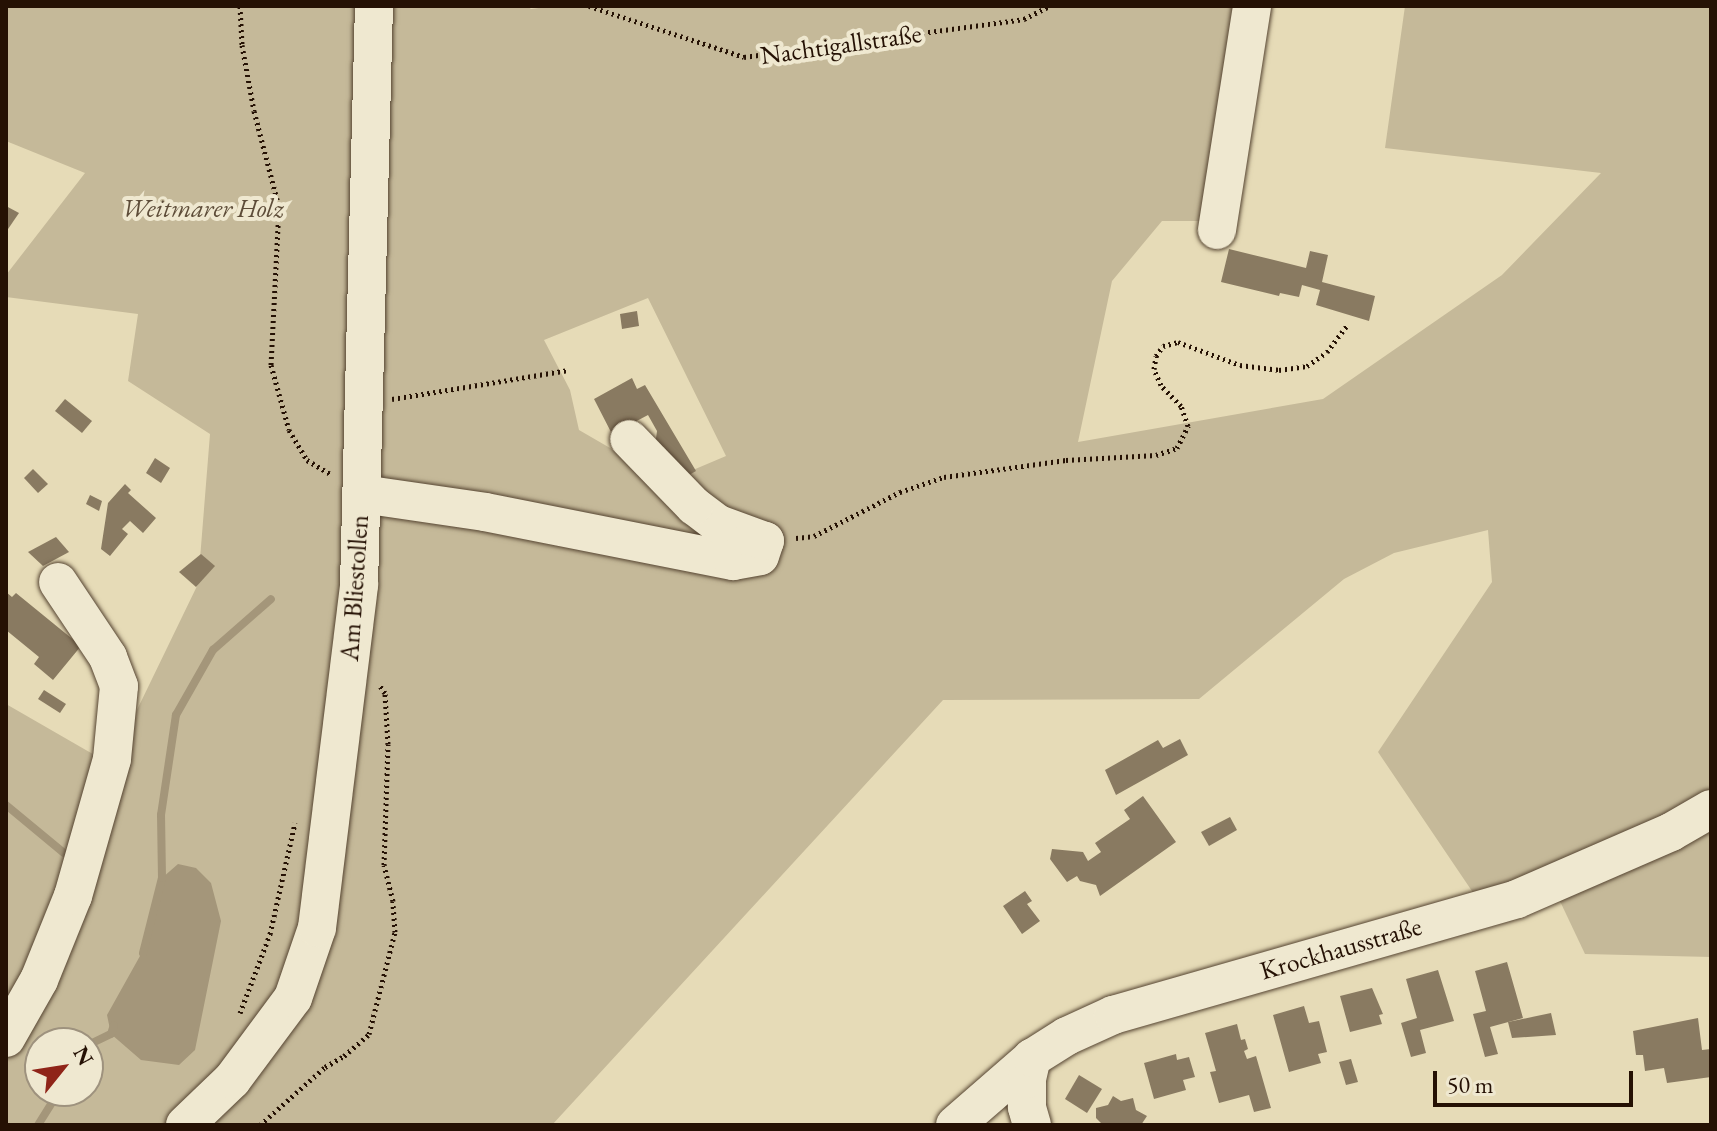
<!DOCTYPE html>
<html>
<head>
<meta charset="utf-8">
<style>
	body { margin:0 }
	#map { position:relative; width:1717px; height:1131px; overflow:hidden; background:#e6dbb7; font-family:"EB Garamond",serif }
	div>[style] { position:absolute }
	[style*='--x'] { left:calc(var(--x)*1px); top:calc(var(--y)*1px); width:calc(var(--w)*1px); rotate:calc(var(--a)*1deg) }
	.green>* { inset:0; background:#c5b999 }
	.water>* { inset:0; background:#a4967a }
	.stream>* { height:8px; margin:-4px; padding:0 4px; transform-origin:4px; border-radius:4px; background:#a4967a }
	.building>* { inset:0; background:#897a61 }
	.path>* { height:5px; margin-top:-2.5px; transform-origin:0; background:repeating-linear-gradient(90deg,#251104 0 2px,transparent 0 6px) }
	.roads { filter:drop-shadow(0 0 2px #554431) drop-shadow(0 0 2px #554431) }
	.minor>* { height:38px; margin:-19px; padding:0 19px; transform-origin:19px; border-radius:19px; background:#efe8d0 }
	span { translate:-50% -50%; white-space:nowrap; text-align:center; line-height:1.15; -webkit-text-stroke:8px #efe8d0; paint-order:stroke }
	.street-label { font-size:26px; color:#251104 }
	.park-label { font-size:26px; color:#5d4c38; font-style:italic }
	.frame { position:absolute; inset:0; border:8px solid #251104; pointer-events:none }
	.north { position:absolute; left:24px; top:1027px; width:80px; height:80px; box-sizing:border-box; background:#efe8d0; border:2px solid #9e927e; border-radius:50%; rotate:60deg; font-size:22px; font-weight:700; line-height:32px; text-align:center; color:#251104 }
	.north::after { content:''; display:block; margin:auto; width:28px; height:36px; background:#8f2418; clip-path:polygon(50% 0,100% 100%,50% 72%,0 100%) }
	.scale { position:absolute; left:1433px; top:1071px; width:200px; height:36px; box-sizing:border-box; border:4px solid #251104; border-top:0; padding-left:10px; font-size:24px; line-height:28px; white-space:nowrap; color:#251104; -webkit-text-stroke:6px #efe8d0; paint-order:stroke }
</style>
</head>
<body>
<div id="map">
	<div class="green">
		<i style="clip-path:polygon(evenodd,6px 6px,362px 6px,390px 99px,392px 6px,527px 6px,531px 9px,554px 6px,1244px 6px,1210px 221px,1162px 221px,1112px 281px,1078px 442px,1323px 399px,1502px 275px,1601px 173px,1385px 148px,1405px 6px,1711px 6px,1711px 794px,1478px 900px,1378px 752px,1492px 582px,1488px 530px,1394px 553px,1344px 579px,1199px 699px,943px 700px,552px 1125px,6px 1125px,6px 704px,98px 757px,120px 745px,198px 584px,210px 434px,128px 381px,138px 314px,6px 297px,6px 275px,85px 173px,6px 141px,6px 6px,648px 298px,726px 456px,667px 481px,579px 430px,570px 390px,544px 340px,648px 298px,6px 6px,40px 1043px,88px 1043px,88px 1091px,40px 1091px,40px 1043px)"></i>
		<i style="clip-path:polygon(1711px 823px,1711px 957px,1585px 954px,1558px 897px)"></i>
	</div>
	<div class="water">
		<i style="clip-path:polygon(178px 864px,196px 868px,211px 883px,221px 921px,195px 1050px,179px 1065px,141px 1060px,111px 1034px,107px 1015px,145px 947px,162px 878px)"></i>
	</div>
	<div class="stream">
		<i style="--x:6;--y:805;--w:75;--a:39.6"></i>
		<i style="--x:143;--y:953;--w:77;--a:-75.8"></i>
		<i style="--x:162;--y:878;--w:63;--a:-90.9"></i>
		<i style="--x:161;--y:815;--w:101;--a:-81.5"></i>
		<i style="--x:176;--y:715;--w:75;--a:-60.4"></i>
		<i style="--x:213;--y:650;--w:77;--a:-41.3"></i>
		<i style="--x:88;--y:1045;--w:25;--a:-26"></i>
		<i style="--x:111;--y:1034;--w:9;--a:-72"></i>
		<i style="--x:38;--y:1125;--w:40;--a:-58"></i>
	</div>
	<div class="building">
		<i style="clip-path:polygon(6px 206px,19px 213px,6px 232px)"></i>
		<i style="clip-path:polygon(1229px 249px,1306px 268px,1310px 251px,1328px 255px,1322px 282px,1375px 296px,1369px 321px,1316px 305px,1320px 290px,1302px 285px,1299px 297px,1280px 293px,1279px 296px,1221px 282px)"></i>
		<i style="clip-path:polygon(637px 311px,639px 326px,622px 329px,620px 314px)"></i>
		<i style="clip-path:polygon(632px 378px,637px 389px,645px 385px,696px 471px,684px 478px,664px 447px,655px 446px,657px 431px,648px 415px,612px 434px,594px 399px)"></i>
		<i style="clip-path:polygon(65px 399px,92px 421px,82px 433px,55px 411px)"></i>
		<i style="clip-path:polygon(155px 458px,170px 468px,161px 483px,146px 473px)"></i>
		<i style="clip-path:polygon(33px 469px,48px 484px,38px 493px,24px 478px)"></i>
		<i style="clip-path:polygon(125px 484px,131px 490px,128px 493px,156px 518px,143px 533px,130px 521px,122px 529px,128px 534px,110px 556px,101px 549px,108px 503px)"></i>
		<i style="clip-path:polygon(90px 495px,102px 501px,99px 511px,86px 504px)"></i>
		<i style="clip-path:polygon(56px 537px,69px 552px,43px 566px,28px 552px)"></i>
		<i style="clip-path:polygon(201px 554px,215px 566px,196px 587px,179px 572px)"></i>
		<i style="clip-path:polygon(6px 592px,12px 597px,16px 593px,81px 646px,53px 680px,34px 664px,39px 657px,6px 630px)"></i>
		<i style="clip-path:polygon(44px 690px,66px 704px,60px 713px,38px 699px)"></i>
		<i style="clip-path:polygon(1180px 739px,1188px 755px,1116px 795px,1105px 770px,1158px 740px,1163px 748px)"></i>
		<i style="clip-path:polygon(1143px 796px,1176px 842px,1100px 896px,1096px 885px,1080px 881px,1077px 876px,1067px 882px,1050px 859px,1052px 849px,1083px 852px,1088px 861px,1101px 852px,1095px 843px,1130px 819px,1124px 810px)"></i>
		<i style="clip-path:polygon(1230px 817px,1237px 830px,1209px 846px,1201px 832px)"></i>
		<i style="clip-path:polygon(1025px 891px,1032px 901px,1027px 904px,1040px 921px,1022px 934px,1003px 906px)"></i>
		<i style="clip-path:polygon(1507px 962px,1523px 1018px,1490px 1027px,1498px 1054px,1485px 1057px,1473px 1014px,1486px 1011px,1475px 971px)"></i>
		<i style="clip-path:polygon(1438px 970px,1454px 1021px,1420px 1030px,1426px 1053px,1411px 1057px,1401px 1023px,1417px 1018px,1406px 979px)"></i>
		<i style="clip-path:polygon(1372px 988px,1383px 1014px,1379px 1015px,1382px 1024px,1350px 1032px,1340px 996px)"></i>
		<i style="clip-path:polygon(1304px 1006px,1309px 1023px,1319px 1021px,1327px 1052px,1318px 1054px,1321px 1063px,1289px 1072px,1273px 1015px)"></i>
		<i style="clip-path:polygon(1551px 1013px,1556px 1035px,1512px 1038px,1508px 1022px)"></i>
		<i style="clip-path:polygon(1698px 1018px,1702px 1050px,1711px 1049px,1711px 1077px,1667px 1083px,1664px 1068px,1645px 1071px,1643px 1055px,1636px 1055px,1633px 1031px)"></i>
		<i style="clip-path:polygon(1237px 1024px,1241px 1040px,1245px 1039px,1248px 1049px,1244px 1051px,1247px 1059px,1256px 1056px,1271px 1108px,1254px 1112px,1249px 1095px,1219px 1103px,1210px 1072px,1216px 1071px,1205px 1033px)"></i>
		<i style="clip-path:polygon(1176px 1054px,1177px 1060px,1189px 1057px,1195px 1077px,1183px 1080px,1186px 1090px,1154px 1099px,1144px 1063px)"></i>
		<i style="clip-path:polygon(1351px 1059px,1358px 1082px,1346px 1085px,1339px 1062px)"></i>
		<i style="clip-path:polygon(1079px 1075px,1102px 1089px,1087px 1113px,1065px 1099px)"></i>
		<i style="clip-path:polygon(1113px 1096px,1121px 1101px,1133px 1098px,1136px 1110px,1147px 1116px,1141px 1125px,1103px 1125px,1096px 1118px,1096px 1108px,1108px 1105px)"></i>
	</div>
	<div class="path">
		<i style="--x:240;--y:6;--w:39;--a:87"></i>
		<i style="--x:242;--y:45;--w:67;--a:79.7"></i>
		<i style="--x:254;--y:111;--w:99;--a:75.4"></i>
		<i style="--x:279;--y:207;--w:158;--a:92.9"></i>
		<i style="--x:271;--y:365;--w:67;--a:74.5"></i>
		<i style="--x:289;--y:430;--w:35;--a:59"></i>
		<i style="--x:307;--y:460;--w:29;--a:31"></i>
		<i style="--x:589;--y:6;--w:163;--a:18.2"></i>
		<i style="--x:744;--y:57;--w:283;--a:-7.7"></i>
		<i style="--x:1024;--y:19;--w:28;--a:-27"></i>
		<i style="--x:392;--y:399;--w:179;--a:-9.3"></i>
		<i style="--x:796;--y:538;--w:18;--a:-6"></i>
		<i style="--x:814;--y:536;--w:97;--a:-27.1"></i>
		<i style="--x:900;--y:492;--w:46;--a:-18.8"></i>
		<i style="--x:944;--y:477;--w:123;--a:-7.9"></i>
		<i style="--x:1066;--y:460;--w:90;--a:-3.2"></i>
		<i style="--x:1156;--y:455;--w:22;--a:-18"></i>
		<i style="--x:1177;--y:448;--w:25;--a:-63"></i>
		<i style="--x:1188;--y:426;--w:21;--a:-109"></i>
		<i style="--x:1181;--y:406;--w:29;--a:-134"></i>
		<i style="--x:1161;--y:385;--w:17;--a:-114"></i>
		<i style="--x:1154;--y:369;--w:13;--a:-81"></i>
		<i style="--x:1156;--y:356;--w:12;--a:-55"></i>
		<i style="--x:1163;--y:346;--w:16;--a:-15"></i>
		<i style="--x:1178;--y:342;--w:66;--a:20.4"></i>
		<i style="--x:1240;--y:365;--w:39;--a:7"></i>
		<i style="--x:1279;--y:370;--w:28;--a:-8"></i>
		<i style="--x:1307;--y:366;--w:24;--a:-35"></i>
		<i style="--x:1327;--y:352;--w:35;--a:-53"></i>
		<i style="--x:240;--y:1013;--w:85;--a:-69.2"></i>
		<i style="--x:270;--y:934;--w:114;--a:-77.3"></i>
		<i style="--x:260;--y:1125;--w:87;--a:-41.7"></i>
		<i style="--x:325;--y:1067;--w:22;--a:-30"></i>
		<i style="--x:344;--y:1056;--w:33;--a:-41"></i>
		<i style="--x:369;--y:1034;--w:105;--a:-75.7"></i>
		<i style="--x:395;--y:932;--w:31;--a:-94"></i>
		<i style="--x:393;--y:901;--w:37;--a:-104"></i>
		<i style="--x:384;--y:865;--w:121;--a:-88.1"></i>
		<i style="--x:388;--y:744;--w:51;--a:-93.4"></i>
		<i style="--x:385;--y:693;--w:11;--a:-124"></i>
	</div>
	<div class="roads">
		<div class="minor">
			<i style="--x:1217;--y:230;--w:227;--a:-81.1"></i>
			<i style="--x:362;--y:494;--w:124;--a:8.3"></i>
			<i style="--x:485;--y:512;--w:253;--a:11.2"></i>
			<i style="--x:733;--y:561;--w:27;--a:-10"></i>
			<i style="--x:760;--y:556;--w:16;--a:-72"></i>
			<i style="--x:765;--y:541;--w:50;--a:-160.1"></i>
			<i style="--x:718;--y:524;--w:30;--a:-143"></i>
			<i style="--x:694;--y:506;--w:93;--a:-134.1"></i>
			<i style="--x:6;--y:1038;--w:67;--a:-60.4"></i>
			<i style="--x:39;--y:980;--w:91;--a:-68"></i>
			<i style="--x:73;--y:896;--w:142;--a:-74.1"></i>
			<i style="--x:112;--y:759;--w:73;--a:-84.5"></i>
			<i style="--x:119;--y:686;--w:31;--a:-111"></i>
			<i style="--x:108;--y:657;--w:90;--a:-123.7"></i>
			<i style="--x:185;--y:1125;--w:65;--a:-43.8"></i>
			<i style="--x:232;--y:1080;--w:102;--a:-53.4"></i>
			<i style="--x:293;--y:998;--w:74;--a:-71.1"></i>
			<i style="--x:317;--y:928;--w:346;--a:-83"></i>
			<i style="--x:359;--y:585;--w:579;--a:-88.52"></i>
			<i style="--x:955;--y:1125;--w:102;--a:-41"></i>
			<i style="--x:1032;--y:1125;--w:19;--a:-106"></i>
			<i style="--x:1027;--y:1107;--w:28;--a:-90"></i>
			<i style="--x:1027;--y:1079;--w:22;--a:-77"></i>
			<i style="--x:1032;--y:1058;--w:41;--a:-32.2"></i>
			<i style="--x:1067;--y:1036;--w:51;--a:-24.5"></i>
			<i style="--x:1113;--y:1015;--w:420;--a:-16"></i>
			<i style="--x:1517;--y:899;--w:168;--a:-23.5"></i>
			<i style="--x:1671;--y:832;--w:46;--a:-29.9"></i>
		</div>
	</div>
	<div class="street-label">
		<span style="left:841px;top:45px;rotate:-8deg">Nachtigallstraße</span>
		<span style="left:355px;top:588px;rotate:-86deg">Am Bliestollen</span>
		<span style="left:1341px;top:949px;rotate:-16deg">Krockhausstraße</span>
	</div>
	<div class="park-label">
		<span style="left:203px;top:209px">Weitmarer Holz</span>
	</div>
	<div class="frame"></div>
	<div class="north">N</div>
	<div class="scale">50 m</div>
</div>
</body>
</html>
